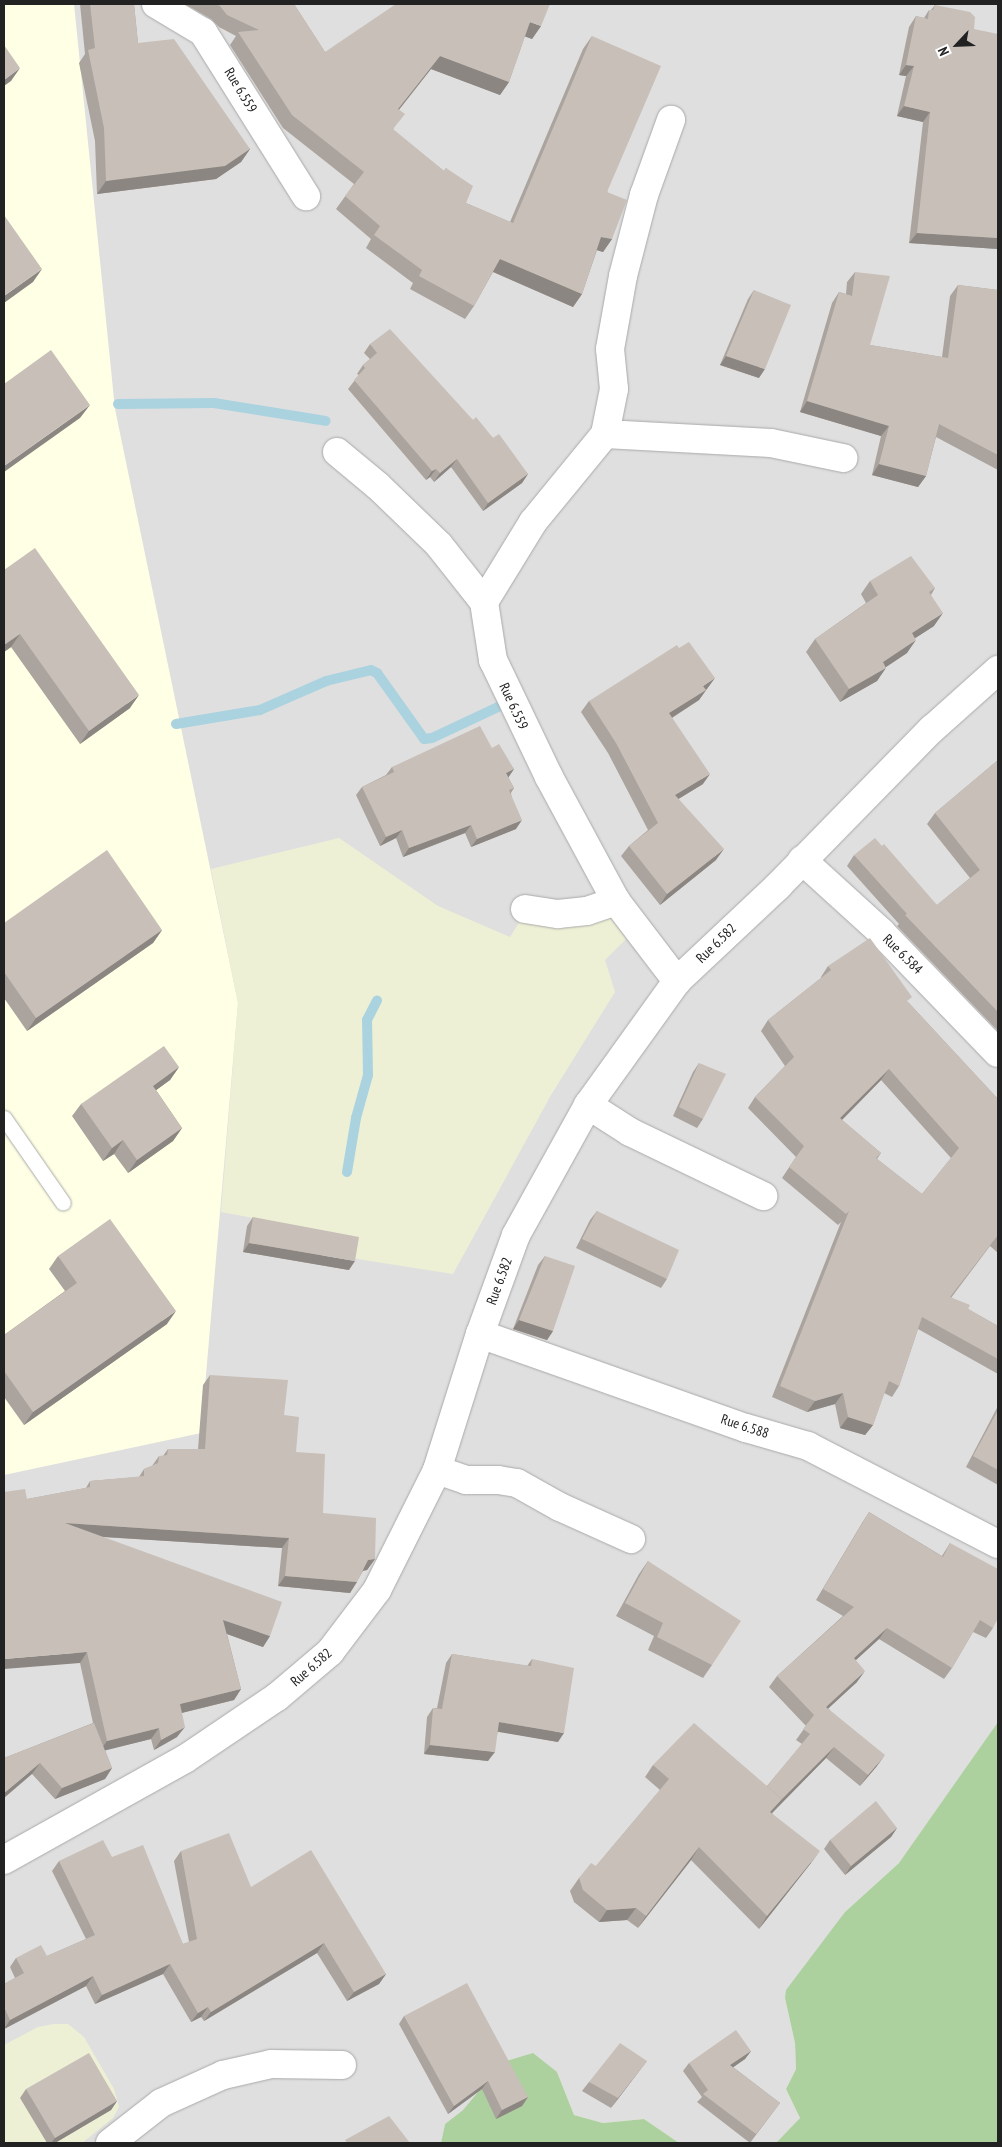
<!DOCTYPE html>
<html>
<head>
<meta charset="utf-8">
<style>
	body { margin:0 }
	#map { position:relative; width:1002px; height:2147px; overflow:hidden; background:#f2efe9; font-family:"PT Sans Narrow",sans-serif }
	div>[style] { position:absolute }
	[style*='--x'] { left:calc(var(--x)*1px); top:calc(var(--y)*1px); width:calc(var(--w)*1px); rotate:calc(var(--a)*1deg) }
	.residential>* { inset:0; background:#e0dfdf }
	.education>* { inset:0; background:#ffffe5 }
	.farmland>* { inset:0; background:#eef0d5 }
	.forest>* { inset:0; background:#add19e }
	.stream>* { height:10px; margin:-5px; padding:0 5px; transform-origin:5px; border-radius:5px; background:#aad3df }
	.roads { filter:drop-shadow(0 0 1px #a9a9a9) drop-shadow(0 0 1px #a9a9a9) }
	.service>* { height:15px; margin:-7.5px; padding:0 7.5px; transform-origin:7.5px; border-radius:7.5px; background:#fff }
	.minor>* { height:28px; margin:-14px; padding:0 14px; transform-origin:14px; border-radius:14px; background:#fff }
	.wall>* { inset:0; background:#aba49e }
	.shaded-wall>* { inset:0; background:#8b8681 }
	.building>* { inset:0; background:#c7bfb8 }
	span { translate:-50% -50%; white-space:nowrap; text-align:center; line-height:1.15; -webkit-text-stroke:4px #fff; paint-order:stroke }
	.street-label { font-size:14px; color:#222 }
	.frame { position:absolute; inset:0; border:5px solid #222; pointer-events:none }
	.north { position:absolute; left:932px; top:20px; width:50px; height:50px; -webkit-text-stroke:4px #fff; paint-order:stroke; rotate:245deg; font-size:14px; font-weight:700; line-height:20px; text-align:center; color:#222 }
	.north::after { content:''; display:block; margin:auto; width:18px; height:22px; background:#222; clip-path:polygon(50% 0,100% 100%,50% 72%,0 100%) }
</style>
</head>
<body>
<div id="map">
	<div class="residential">
		<i style="clip-path:polygon(4px 4px,998px 4px,998px 1722px,921px 1835px,899px 1863px,845px 1912px,785px 1998px,795px 2043px,796px 2069px,786px 2089px,800px 2118px,776px 2143px,679px 2143px,644px 2119px,603px 2123px,574px 2115px,557px 2072px,503px 2062px,463px 2110px,445px 2124px,441px 2143px,4px 2143px)"></i>
	</div>
	<div class="education">
		<i style="clip-path:polygon(4px 4px,74px 4px,115px 409px,238px 1003px,201px 1433px,4px 1475px)"></i>
	</div>
	<div class="farmland">
		<i style="clip-path:polygon(339px 838px,438px 906px,510px 937px,520px 921px,575px 927px,607px 914px,626px 939px,605px 960px,615px 992px,551px 1095px,453px 1274px,351px 1258px,343px 1235px,221px 1212px,238px 1003px,211px 869px)"></i>
		<i style="clip-path:polygon(54px 2024px,68px 2024px,84px 2037px,114px 2089px,119px 2107px,113px 2118px,82px 2143px,4px 2143px,4px 2045px,38px 2027px)"></i>
	</div>
	<div class="forest">
		<i style="clip-path:polygon(998px 1722px,998px 2143px,776px 2143px,800px 2118px,786px 2089px,796px 2069px,795px 2043px,785px 1998px,786px 1990px,845px 1912px,899px 1863px)"></i>
		<i style="clip-path:polygon(533px 2053px,557px 2072px,574px 2115px,603px 2123px,644px 2119px,679px 2143px,441px 2143px,445px 2124px,463px 2110px,503px 2062px)"></i>
	</div>
	<div class="stream">
		<i style="--x:118;--y:404;--w:96;--a:-0.6"></i>
		<i style="--x:214;--y:403;--w:113;--a:9.1"></i>
		<i style="--x:176;--y:724;--w:85;--a:-9.5"></i>
		<i style="--x:260;--y:710;--w:72;--a:-23.7"></i>
		<i style="--x:326;--y:681;--w:46;--a:-13.7"></i>
		<i style="--x:371;--y:670;--w:7;--a:27"></i>
		<i style="--x:377;--y:673;--w:81;--a:54.5"></i>
		<i style="--x:424;--y:739;--w:8;--a:-7"></i>
		<i style="--x:432;--y:738;--w:73;--a:-25.2"></i>
		<i style="--x:347;--y:1172;--w:55;--a:-80.5"></i>
		<i style="--x:356;--y:1118;--w:45;--a:-74.4"></i>
		<i style="--x:368;--y:1075;--w:55;--a:-91"></i>
		<i style="--x:367;--y:1020;--w:22;--a:-63"></i>
	</div>
	<div class="roads">
		<div class="service">
			<i style="--x:4;--y:1118;--w:103;--a:55.2"></i>
		</div>
		<div class="minor">
			<i style="--x:156;--y:4;--w:55;--a:30.8"></i>
			<i style="--x:203;--y:32;--w:194;--a:57.9"></i>
			<i style="--x:605;--y:434;--w:166;--a:3.1"></i>
			<i style="--x:771;--y:443;--w:74;--a:11.8"></i>
			<i style="--x:337;--y:452;--w:53;--a:39.7"></i>
			<i style="--x:378;--y:486;--w:85;--a:44"></i>
			<i style="--x:439;--y:545;--w:73;--a:51.7"></i>
			<i style="--x:484;--y:602;--w:59;--a:81.2"></i>
			<i style="--x:493;--y:660;--w:130;--a:64.4"></i>
			<i style="--x:549;--y:777;--w:141;--a:61.6"></i>
			<i style="--x:616;--y:901;--w:101;--a:52.7"></i>
			<i style="--x:484;--y:602;--w:94;--a:-58.5"></i>
			<i style="--x:533;--y:522;--w:114;--a:-50.7"></i>
			<i style="--x:605;--y:434;--w:46;--a:-78.7"></i>
			<i style="--x:614;--y:389;--w:40;--a:-95.7"></i>
			<i style="--x:610;--y:349;--w:74;--a:-79.9"></i>
			<i style="--x:623;--y:276;--w:84;--a:-75.5"></i>
			<i style="--x:644;--y:195;--w:80;--a:-70.2"></i>
			<i style="--x:802;--y:860;--w:107;--a:42.3"></i>
			<i style="--x:881;--y:932;--w:168;--a:46"></i>
			<i style="--x:525;--y:909;--w:33;--a:9"></i>
			<i style="--x:558;--y:914;--w:29;--a:-6"></i>
			<i style="--x:587;--y:911;--w:31;--a:-19"></i>
			<i style="--x:588;--y:1105;--w:50;--a:32.7"></i>
			<i style="--x:630;--y:1132;--w:148;--a:25.7"></i>
			<i style="--x:480;--y:1334;--w:282;--a:19.5"></i>
			<i style="--x:746;--y:1428;--w:65;--a:16.2"></i>
			<i style="--x:808;--y:1446;--w:214;--a:27.3"></i>
			<i style="--x:437;--y:1470;--w:31;--a:19"></i>
			<i style="--x:466;--y:1480;--w:32;--a:0"></i>
			<i style="--x:498;--y:1480;--w:19;--a:9"></i>
			<i style="--x:517;--y:1483;--w:49;--a:29.2"></i>
			<i style="--x:560;--y:1507;--w:78;--a:24.3"></i>
			<i style="--x:4;--y:1860;--w:207;--a:-29.2"></i>
			<i style="--x:185;--y:1759;--w:111;--a:-34"></i>
			<i style="--x:277;--y:1697;--w:70;--a:-40.3"></i>
			<i style="--x:330;--y:1652;--w:78;--a:-52.8"></i>
			<i style="--x:377;--y:1590;--w:134;--a:-63.4"></i>
			<i style="--x:437;--y:1470;--w:143;--a:-72.5"></i>
			<i style="--x:480;--y:1334;--w:105;--a:-70"></i>
			<i style="--x:516;--y:1235;--w:149;--a:-61"></i>
			<i style="--x:588;--y:1105;--w:153;--a:-54.3"></i>
			<i style="--x:677;--y:981;--w:139;--a:-43.2"></i>
			<i style="--x:778;--y:886;--w:220;--a:-45.6"></i>
			<i style="--x:932;--y:729;--w:89;--a:-41.8"></i>
			<i style="--x:110;--y:2143;--w:65;--a:-38.1"></i>
			<i style="--x:161;--y:2103;--w:68;--a:-24.3"></i>
			<i style="--x:223;--y:2075;--w:49;--a:-12.9"></i>
			<i style="--x:271;--y:2064;--w:71;--a:0.8"></i>
		</div>
	</div>
	<div class="wall">
		<i style="clip-path:polygon(80px 4px,134px 4px,138px 43px,250px 149px,241px 162px,216px 179px,97px 194px,95px 141px,79px 63px,85px 54px)"></i>
		<i style="clip-path:polygon(185px 4px,296px 4px,294px 4px,325px 52px,541px 26px,532px 39px,525px 36px,509px 82px,500px 95px,431px 69px,399px 110px,393px 130px,444px 171px,446px 168px,466px 203px,510px 222px,583px 49px,592px 36px,612px 239px,603px 252px,597px 250px,582px 294px,573px 307px,493px 272px,474px 306px,465px 319px,410px 289px,413px 283px,366px 248px,371px 239px,336px 209px,354px 184px,283px 128px,230px 45px,236px 36px,219px 27px,211px 19px)"></i>
		<i style="clip-path:polygon(935px 5px,974px 29px,998px 249px,909px 243px,923px 122px,897px 116px,906px 76px,899px 75px,909px 27px,916px 16px,924px 18px,929px 10px,931px 10px)"></i>
		<i style="clip-path:polygon(855px 272px,870px 345px,942px 357px,950px 296px,958px 285px,998px 290px,998px 470px,936px 437px,926px 476px,918px 487px,872px 475px,881px 436px,800px 412px,832px 303px,839px 292px,846px 294px,847px 282px)"></i>
		<i style="clip-path:polygon(754px 290px,759px 378px,720px 365px,748px 299px)"></i>
		<i style="clip-path:polygon(370px 344px,473px 420px,493px 438px,528px 474px,522px 483px,483px 511px,451px 467px,434px 482px,430px 477px,426px 480px,348px 389px,359px 375px,357px 374px,363px 365px,370px 359px,364px 353px)"></i>
		<i style="clip-path:polygon(4px 570px,130px 708px,80px 744px,11px 647px,4px 652px)"></i>
		<i style="clip-path:polygon(870px 581px,935px 588px,931px 595px,934px 626px,915px 638px,907px 653px,886px 667px,877px 681px,840px 702px,806px 652px,815px 639px,866px 603px,861px 594px)"></i>
		<i style="clip-path:polygon(707px 689px,699px 700px,672px 718px,703px 784px,678px 799px,716px 860px,660px 905px,621px 856px,629px 846px,648px 830px,608px 753px,581px 712px,589px 701px)"></i>
		<i style="clip-path:polygon(492px 748px,514px 769px,508px 777px,514px 788px,511px 793px,516px 829px,471px 847px,465px 833px,403px 857px,396px 838px,380px 846px,356px 795px,362px 787px,386px 775px,392px 767px)"></i>
		<i style="clip-path:polygon(998px 760px,998px 1031px,897px 926px,899px 924px,847px 866px,854px 855px,937px 905px,970px 878px,927px 824px,935px 813px)"></i>
		<i style="clip-path:polygon(4px 923px,162px 930px,153px 943px,27px 1031px,4px 998px)"></i>
		<i style="clip-path:polygon(evenodd,828px 966px,908px 1002px,998px 1099px,998px 1253px,990px 1246px,951px 1298px,968px 1309px,998px 1326px,998px 1374px,918px 1329px,899px 1386px,892px 1397px,884px 1393px,873px 1425px,865px 1435px,840px 1428px,835px 1404px,807px 1412px,772px 1397px,841px 1222px,838px 1225px,782px 1178px,796px 1157px,748px 1108px,755px 1097px,785px 1066px,761px 1031px,768px 1020px,821px 978px,821px 977px,828px 966px,881px 1080px,951px 1158px,922px 1194px,877px 1159px,881px 1153px,842px 1120px,881px 1080px)"></i>
		<i style="clip-path:polygon(699px 1063px,703px 1119px,697px 1128px,673px 1116px,693px 1072px)"></i>
		<i style="clip-path:polygon(179px 1067px,170px 1080px,156px 1090px,182px 1128px,173px 1141px,128px 1173px,114px 1154px,103px 1161px,72px 1116px,81px 1104px)"></i>
		<i style="clip-path:polygon(597px 1211px,667px 1279px,661px 1288px,576px 1248px,590px 1220px)"></i>
		<i style="clip-path:polygon(253px 1217px,349px 1270px,243px 1252px,247px 1226px)"></i>
		<i style="clip-path:polygon(58px 1256px,167px 1324px,24px 1425px,4px 1397px,4px 1335px,65px 1291px,49px 1269px)"></i>
		<i style="clip-path:polygon(545px 1256px,553px 1331px,547px 1340px,513px 1329px,538px 1265px)"></i>
		<i style="clip-path:polygon(210px 1375px,284px 1415px,296px 1452px,323px 1513px,375px 1559px,367px 1570px,363px 1571px,350px 1593px,278px 1586px,282px 1548px,102px 1537px,270px 1636px,263px 1647px,227px 1634px,241px 1689px,234px 1700px,182px 1713px,177px 1737px,154px 1750px,151px 1739px,105px 1750px,112px 1768px,105px 1779px,55px 1799px,32px 1774px,4px 1758px,93px 1723px,80px 1663px,27px 1499px,86px 1488px,90px 1481px,139px 1477px,144px 1469px,152px 1466px,159px 1456px,163px 1456px,168px 1449px,198px 1449px,203px 1385px)"></i>
		<i style="clip-path:polygon(998px 1406px,998px 1485px,966px 1467px)"></i>
		<i style="clip-path:polygon(869px 1512px,942px 1556px,950px 1543px,993px 1628px,986px 1638px,973px 1632px,952px 1668px,944px 1679px,879px 1639px,856px 1660px,857px 1682px,828px 1708px,877px 1766px,860px 1786px,826px 1758px,772px 1813px,811px 1863px,759px 1929px,691px 1860px,638px 1928px,627px 1920px,599px 1922px,574px 1902px,570px 1891px,579px 1878px,596px 1866px,660px 1790px,645px 1777px,653px 1765px,767px 1786px,802px 1744px,796px 1740px,806px 1726px,769px 1687px,777px 1676px,843px 1616px,816px 1600px,862px 1523px)"></i>
		<i style="clip-path:polygon(648px 1561px,712px 1665px,703px 1678px,648px 1650px,654px 1636px,616px 1616px,639px 1574px)"></i>
		<i style="clip-path:polygon(452px 1654px,527px 1666px,532px 1659px,558px 1742px,498px 1731px,488px 1761px,424px 1754px,427px 1717px,433px 1708px,437px 1708px,446px 1663px)"></i>
		<i style="clip-path:polygon(897px 1828px,891px 1837px,845px 1875px,824px 1849px,830px 1840px)"></i>
		<i style="clip-path:polygon(181px 1851px,251px 1887px,386px 1974px,379px 1984px,347px 2001px,317px 1953px,204px 2021px,201px 2017px,191px 2022px,163px 1974px,95px 2004px,86px 1986px,4px 2029px,4px 1984px,15px 1978px,10px 1967px,16px 1958px,47px 1956px,86px 1939px,52px 1871px,59px 1861px,112px 1857px,183px 1944px,189px 1942px,174px 1861px)"></i>
		<i style="clip-path:polygon(404px 2016px,528px 2097px,522px 2106px,496px 2119px,482px 2089px,448px 2114px,399px 2024px)"></i>
		<i style="clip-path:polygon(751px 2051px,745px 2059px,733px 2067px,780px 2103px,750px 2143px,697px 2102px,702px 2097px,683px 2071px,689px 2063px)"></i>
		<i style="clip-path:polygon(647px 2061px,611px 2108px,582px 2091px,589px 2082px)"></i>
		<i style="clip-path:polygon(26px 2089px,117px 2101px,111px 2110px,55px 2143px,47px 2143px,20px 2098px)"></i>
	</div>
	<div class="shaded-wall">
		<i style="clip-path:polygon(530px 22px,541px 26px,532px 39px,521px 35px)"></i>
		<i style="clip-path:polygon(440px 56px,509px 82px,500px 95px,431px 69px,389px 122px,398px 109px)"></i>
		<i style="clip-path:polygon(906px 65px,914px 66px,906px 76px,899px 75px)"></i>
		<i style="clip-path:polygon(20px 68px,11px 81px,4px 86px,4px 80px)"></i>
		<i style="clip-path:polygon(904px 106px,930px 112px,923px 122px,897px 116px)"></i>
		<i style="clip-path:polygon(250px 149px,241px 162px,216px 179px,97px 194px,106px 181px)"></i>
		<i style="clip-path:polygon(917px 233px,998px 238px,998px 249px,909px 243px)"></i>
		<i style="clip-path:polygon(601px 237px,612px 239px,603px 252px,593px 249px)"></i>
		<i style="clip-path:polygon(500px 259px,582px 294px,573px 307px,491px 271px)"></i>
		<i style="clip-path:polygon(42px 269px,33px 282px,4px 303px,4px 296px)"></i>
		<i style="clip-path:polygon(726px 356px,765px 369px,759px 378px,720px 365px)"></i>
		<i style="clip-path:polygon(807px 401px,889px 426px,881px 436px,800px 412px)"></i>
		<i style="clip-path:polygon(90px 405px,80px 418px,4px 472px,4px 466px)"></i>
		<i style="clip-path:polygon(457px 459px,451px 467px,434px 482px,440px 473px)"></i>
		<i style="clip-path:polygon(879px 464px,926px 476px,918px 487px,872px 475px)"></i>
		<i style="clip-path:polygon(436px 469px,430px 477px,426px 480px,432px 471px)"></i>
		<i style="clip-path:polygon(528px 474px,522px 483px,483px 511px,488px 503px)"></i>
		<i style="clip-path:polygon(943px 613px,934px 626px,903px 646px,912px 633px)"></i>
		<i style="clip-path:polygon(20px 634px,11px 647px,4px 652px,4px 645px)"></i>
		<i style="clip-path:polygon(916px 640px,907px 653px,874px 675px,883px 662px)"></i>
		<i style="clip-path:polygon(886px 668px,877px 681px,840px 702px,849px 689px)"></i>
		<i style="clip-path:polygon(715px 678px,707px 689px,696px 696px,703px 686px)"></i>
		<i style="clip-path:polygon(706px 690px,699px 700px,662px 724px,669px 713px)"></i>
		<i style="clip-path:polygon(139px 695px,130px 708px,80px 744px,89px 731px)"></i>
		<i style="clip-path:polygon(514px 769px,508px 778px,506px 773px)"></i>
		<i style="clip-path:polygon(710px 774px,703px 784px,667px 806px,675px 795px)"></i>
		<i style="clip-path:polygon(522px 820px,516px 829px,471px 847px,477px 839px)"></i>
		<i style="clip-path:polygon(471px 825px,465px 833px,403px 857px,409px 848px)"></i>
		<i style="clip-path:polygon(402px 830px,396px 838px,380px 846px,386px 837px)"></i>
		<i style="clip-path:polygon(724px 849px,716px 860px,660px 905px,667px 894px)"></i>
		<i style="clip-path:polygon(162px 930px,153px 943px,27px 1031px,36px 1018px)"></i>
		<i style="clip-path:polygon(179px 1067px,170px 1080px,144px 1099px,153px 1086px)"></i>
		<i style="clip-path:polygon(889px 1069px,881px 1080px,833px 1129px,840px 1118px)"></i>
		<i style="clip-path:polygon(182px 1128px,173px 1141px,128px 1173px,137px 1160px)"></i>
		<i style="clip-path:polygon(123px 1140px,114px 1154px,103px 1161px,112px 1148px)"></i>
		<i style="clip-path:polygon(249px 1243px,355px 1261px,349px 1270px,243px 1252px)"></i>
		<i style="clip-path:polygon(176px 1311px,167px 1324px,24px 1425px,33px 1412px)"></i>
		<i style="clip-path:polygon(519px 1320px,553px 1331px,547px 1340px,513px 1329px)"></i>
		<i style="clip-path:polygon(843px 1393px,835px 1404px,807px 1412px,815px 1401px)"></i>
		<i style="clip-path:polygon(848px 1417px,873px 1425px,865px 1435px,840px 1428px)"></i>
		<i style="clip-path:polygon(65px 1523px,289px 1538px,282px 1548px,58px 1534px)"></i>
		<i style="clip-path:polygon(375px 1559px,367px 1570px,361px 1571px,368px 1560px)"></i>
		<i style="clip-path:polygon(285px 1576px,357px 1582px,350px 1593px,278px 1586px)"></i>
		<i style="clip-path:polygon(223px 1620px,270px 1636px,263px 1647px,216px 1630px)"></i>
		<i style="clip-path:polygon(887px 1628px,879px 1639px,846px 1669px,854px 1658px)"></i>
		<i style="clip-path:polygon(87px 1652px,80px 1663px,4px 1669px,4px 1659px)"></i>
		<i style="clip-path:polygon(865px 1671px,857px 1682px,818px 1718px,826px 1707px)"></i>
		<i style="clip-path:polygon(241px 1689px,234px 1700px,173px 1715px,180px 1704px)"></i>
		<i style="clip-path:polygon(499px 1722px,564px 1733px,558px 1742px,493px 1731px)"></i>
		<i style="clip-path:polygon(185px 1727px,177px 1737px,154px 1750px,161px 1740px)"></i>
		<i style="clip-path:polygon(159px 1728px,151px 1739px,99px 1752px,107px 1741px)"></i>
		<i style="clip-path:polygon(430px 1745px,495px 1752px,488px 1761px,424px 1754px)"></i>
		<i style="clip-path:polygon(834px 1747px,826px 1758px,774px 1811px,781px 1800px)"></i>
		<i style="clip-path:polygon(885px 1755px,877px 1766px,860px 1786px,868px 1775px)"></i>
		<i style="clip-path:polygon(40px 1763px,32px 1774px,4px 1798px,4px 1793px)"></i>
		<i style="clip-path:polygon(112px 1768px,105px 1779px,55px 1799px,62px 1788px)"></i>
		<i style="clip-path:polygon(782px 1799px,774px 1811px,761px 1824px,770px 1812px)"></i>
		<i style="clip-path:polygon(897px 1828px,891px 1837px,845px 1875px,851px 1866px)"></i>
		<i style="clip-path:polygon(699px 1847px,691px 1860px,638px 1928px,646px 1916px)"></i>
		<i style="clip-path:polygon(820px 1851px,811px 1863px,759px 1929px,767px 1916px)"></i>
		<i style="clip-path:polygon(636px 1908px,627px 1920px,599px 1922px,607px 1910px)"></i>
		<i style="clip-path:polygon(324px 1943px,317px 1953px,204px 2021px,211px 2012px)"></i>
		<i style="clip-path:polygon(170px 1964px,163px 1974px,95px 2004px,102px 1995px)"></i>
		<i style="clip-path:polygon(386px 1974px,379px 1984px,347px 2001px,354px 1992px)"></i>
		<i style="clip-path:polygon(93px 1976px,86px 1986px,4px 2029px,10px 2020px)"></i>
		<i style="clip-path:polygon(208px 2007px,201px 2017px,191px 2022px,198px 2013px)"></i>
		<i style="clip-path:polygon(751px 2051px,745px 2059px,725px 2073px,730px 2065px)"></i>
		<i style="clip-path:polygon(647px 2061px,640px 2070px,611px 2108px,618px 2098px)"></i>
		<i style="clip-path:polygon(488px 2081px,482px 2089px,448px 2114px,454px 2106px)"></i>
		<i style="clip-path:polygon(528px 2097px,522px 2106px,496px 2119px,502px 2110px)"></i>
		<i style="clip-path:polygon(117px 2101px,111px 2110px,55px 2143px,51px 2143px,55px 2138px)"></i>
	</div>
	<div class="building">
		<i style="clip-path:polygon(90px 4px,134px 4px,138px 43px,174px 39px,250px 149px,225px 166px,106px 181px,104px 128px,88px 50px,95px 48px)"></i>
		<i style="clip-path:polygon(216px 4px,294px 4px,325px 52px,396px 4px,550px 4px,541px 26px,530px 22px,509px 82px,440px 56px,398px 109px,405px 114px,393px 129px,444px 171px,446px 168px,473px 186px,466px 203px,513px 223px,592px 36px,661px 66px,607px 192px,627px 200px,612px 239px,601px 237px,582px 294px,500px 259px,474px 306px,419px 276px,422px 270px,374px 235px,380px 226px,345px 196px,364px 172px,292px 115px,238px 32px,259px 30px,227px 15px,220px 6px)"></i>
		<i style="clip-path:polygon(935px 5px,970px 12px,975px 17px,974px 29px,998px 34px,998px 238px,917px 233px,930px 112px,904px 106px,914px 66px,906px 65px,916px 16px,928px 19px,929px 10px,933px 10px)"></i>
		<i style="clip-path:polygon(4px 45px,20px 68px,4px 80px)"></i>
		<i style="clip-path:polygon(4px 215px,42px 269px,4px 296px)"></i>
		<i style="clip-path:polygon(855px 272px,890px 276px,870px 345px,948px 358px,958px 285px,998px 290px,998px 455px,939px 424px,926px 476px,879px 464px,889px 426px,807px 401px,839px 292px,852px 296px)"></i>
		<i style="clip-path:polygon(754px 290px,791px 305px,765px 369px,726px 356px)"></i>
		<i style="clip-path:polygon(390px 329px,473px 420px,476px 417px,493px 438px,499px 434px,528px 474px,488px 503px,457px 459px,440px 473px,436px 469px,432px 471px,354px 380px,365px 368px,363px 365px,377px 353px,370px 344px)"></i>
		<i style="clip-path:polygon(51px 350px,90px 405px,4px 466px,4px 384px)"></i>
		<i style="clip-path:polygon(35px 548px,139px 695px,89px 731px,20px 634px,4px 645px,4px 570px)"></i>
		<i style="clip-path:polygon(911px 556px,935px 588px,929px 592px,943px 613px,912px 633px,916px 640px,883px 662px,886px 668px,849px 689px,815px 639px,878px 595px,870px 581px)"></i>
		<i style="clip-path:polygon(689px 642px,715px 678px,703px 686px,706px 690px,669px 713px,710px 774px,675px 795px,724px 849px,667px 894px,629px 846px,658px 823px,616px 743px,589px 701px,677px 645px,679px 648px)"></i>
		<i style="clip-path:polygon(480px 726px,492px 748px,499px 744px,514px 769px,506px 773px,514px 788px,509px 790px,522px 820px,477px 839px,471px 825px,409px 848px,402px 830px,386px 837px,362px 787px,394px 772px,392px 767px)"></i>
		<i style="clip-path:polygon(998px 760px,998px 1012px,905px 915px,907px 914px,854px 855px,875px 838px,882px 846px,884px 844px,937px 905px,980px 870px,935px 813px)"></i>
		<i style="clip-path:polygon(107px 850px,162px 930px,36px 1018px,4px 972px,4px 923px)"></i>
		<i style="clip-path:polygon(evenodd,870px 938px,912px 997px,907px 1001px,998px 1099px,998px 1235px,950px 1297px,970px 1305px,968px 1309px,998px 1326px,998px 1359px,922px 1317px,899px 1386px,889px 1381px,873px 1425px,848px 1417px,843px 1393px,815px 1401px,780px 1386px,849px 1211px,846px 1214px,789px 1167px,804px 1146px,755px 1097px,794px 1057px,768px 1020px,831px 970px,828px 966px,870px 938px,889px 1069px,959px 1148px,922px 1194px,876px 1158px,881px 1153px,840px 1118px,889px 1069px)"></i>
		<i style="clip-path:polygon(164px 1046px,179px 1067px,153px 1086px,182px 1128px,137px 1160px,123px 1140px,112px 1148px,81px 1104px)"></i>
		<i style="clip-path:polygon(699px 1063px,726px 1074px,703px 1119px,679px 1107px)"></i>
		<i style="clip-path:polygon(597px 1211px,679px 1250px,667px 1279px,582px 1239px)"></i>
		<i style="clip-path:polygon(253px 1217px,359px 1237px,355px 1261px,249px 1243px)"></i>
		<i style="clip-path:polygon(110px 1219px,176px 1311px,33px 1412px,4px 1371px,4px 1335px,77px 1283px,58px 1256px)"></i>
		<i style="clip-path:polygon(545px 1256px,575px 1266px,553px 1331px,519px 1320px)"></i>
		<i style="clip-path:polygon(210px 1375px,288px 1380px,284px 1415px,299px 1417px,296px 1452px,325px 1454px,323px 1513px,376px 1518px,375px 1559px,368px 1560px,357px 1582px,285px 1576px,289px 1538px,65px 1523px,282px 1602px,270px 1636px,223px 1620px,241px 1689px,180px 1704px,185px 1727px,161px 1740px,159px 1728px,107px 1741px,87px 1652px,4px 1659px,4px 1492px,25px 1489px,27px 1499px,90px 1487px,90px 1481px,144px 1476px,144px 1469px,158px 1463px,159px 1456px,167px 1455px,168px 1449px,205px 1449px)"></i>
		<i style="clip-path:polygon(998px 1410px,998px 1470px,973px 1456px)"></i>
		<i style="clip-path:polygon(869px 1512px,943px 1557px,950px 1543px,998px 1569px,998px 1618px,993px 1628px,980px 1620px,952px 1668px,887px 1628px,854px 1658px,865px 1671px,826px 1707px,885px 1755px,868px 1775px,834px 1747px,781px 1800px,782px 1799px,767px 1786px,810px 1734px,803px 1729px,814px 1715px,777px 1676px,854px 1607px,823px 1589px)"></i>
		<i style="clip-path:polygon(648px 1561px,741px 1621px,712px 1665px,657px 1637px,663px 1623px,625px 1603px)"></i>
		<i style="clip-path:polygon(452px 1654px,531px 1666px,532px 1659px,574px 1668px,564px 1733px,499px 1722px,495px 1752px,430px 1745px,433px 1708px,442px 1709px)"></i>
		<i style="clip-path:polygon(94px 1723px,112px 1768px,62px 1788px,40px 1763px,4px 1793px,4px 1758px)"></i>
		<i style="clip-path:polygon(694px 1723px,782px 1799px,770px 1812px,820px 1851px,767px 1916px,699px 1847px,646px 1916px,636px 1908px,607px 1910px,583px 1890px,579px 1878px,591px 1863px,596px 1866px,669px 1779px,653px 1765px)"></i>
		<i style="clip-path:polygon(876px 1801px,897px 1828px,851px 1866px,830px 1840px)"></i>
		<i style="clip-path:polygon(229px 1833px,251px 1887px,311px 1850px,386px 1974px,354px 1992px,324px 1943px,211px 2012px,208px 2007px,198px 2013px,170px 1964px,102px 1995px,93px 1976px,10px 2020px,4px 2007px,4px 1984px,24px 1973px,16px 1958px,41px 1945px,47px 1956px,95px 1935px,59px 1861px,103px 1840px,112px 1857px,143px 1845px,183px 1944px,197px 1939px,181px 1851px)"></i>
		<i style="clip-path:polygon(467px 1983px,528px 2097px,502px 2110px,488px 2081px,454px 2106px,404px 2016px)"></i>
		<i style="clip-path:polygon(736px 2030px,751px 2051px,730px 2065px,780px 2103px,756px 2134px,703px 2094px,708px 2090px,689px 2063px)"></i>
		<i style="clip-path:polygon(620px 2043px,647px 2061px,618px 2098px,589px 2082px)"></i>
		<i style="clip-path:polygon(89px 2053px,117px 2101px,55px 2138px,26px 2089px)"></i>
		<i style="clip-path:polygon(389px 2116px,410px 2143px,347px 2143px,345px 2140px)"></i>
	</div>
	<div class="street-label">
		<span style="left:241px;top:90px;rotate:59deg">Rue 6.559</span>
		<span style="left:514px;top:706px;rotate:65deg">Rue 6.559</span>
		<span style="left:716px;top:943px;rotate:-44deg">Rue 6.582</span>
		<span style="left:903px;top:954px;rotate:45deg">Rue 6.584</span>
		<span style="left:499px;top:1281px;rotate:-70deg">Rue 6.582</span>
		<span style="left:745px;top:1426px;rotate:18deg">Rue 6.588</span>
		<span style="left:311px;top:1667px;rotate:-41deg">Rue 6.582</span>
	</div>
	<div class="frame"></div>
	<div class="north">N</div>
</div>
</body>
</html>
